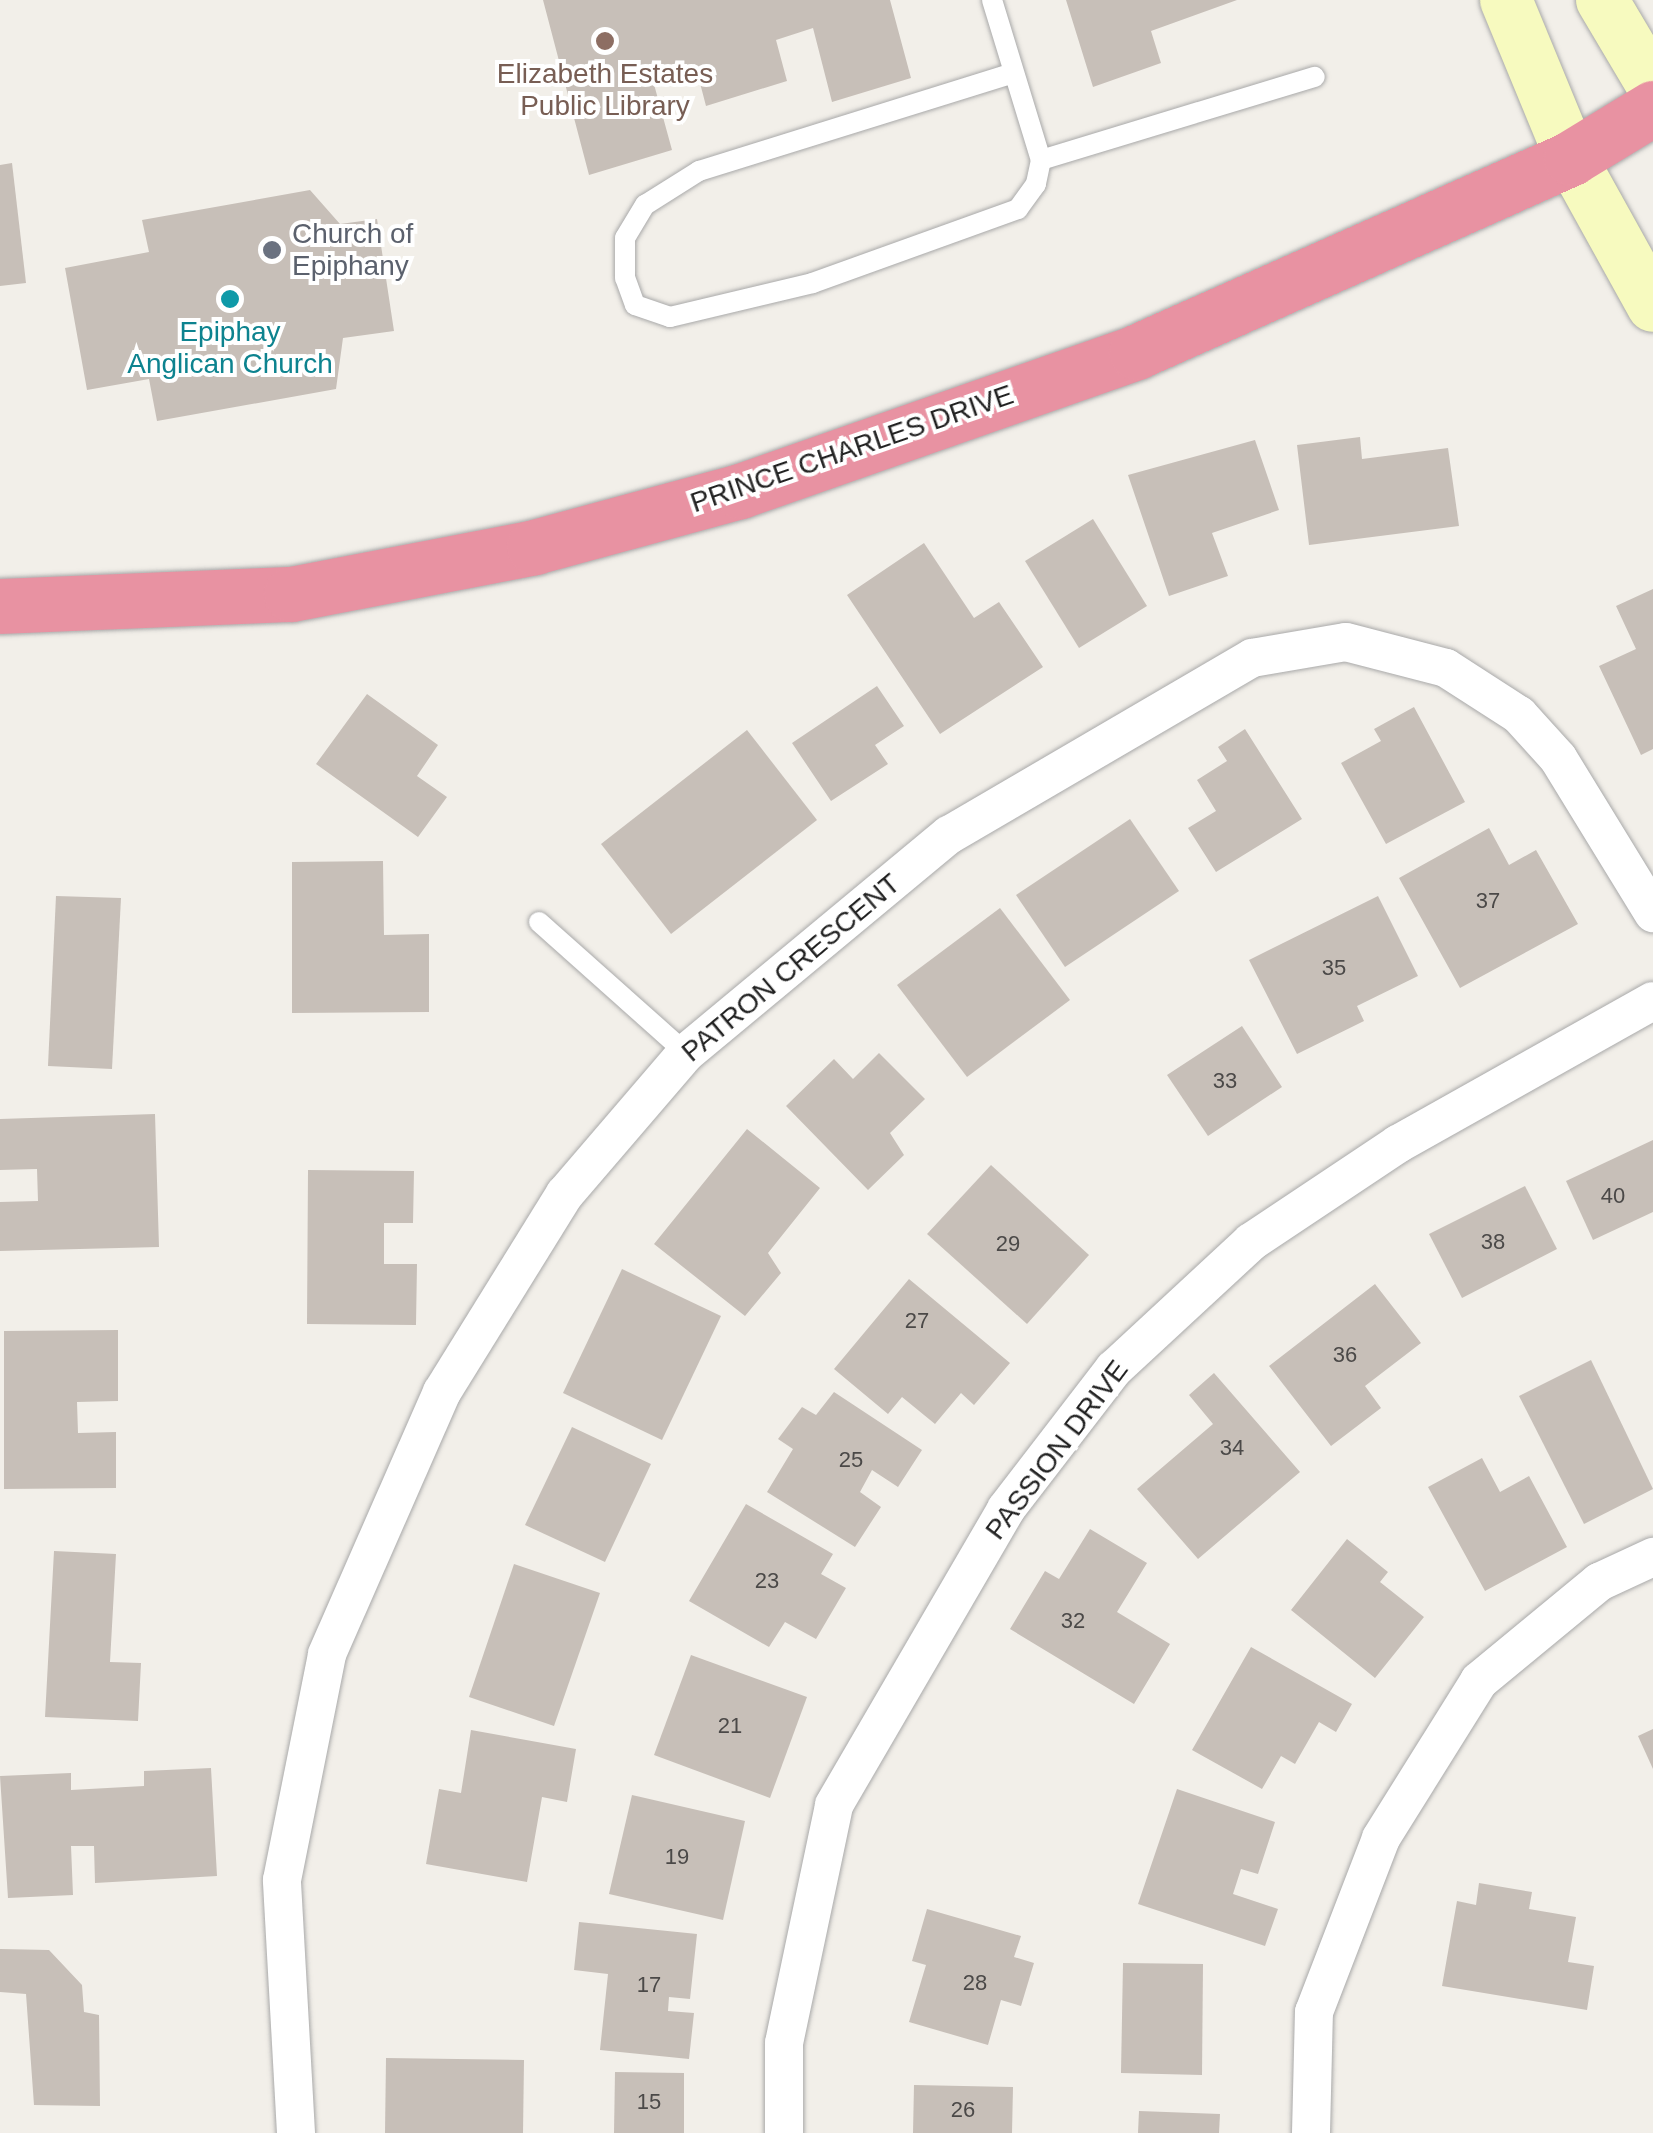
<!DOCTYPE html>
<html>
<head>
<meta charset="utf-8">
<style>
	body { margin:0 }
	#map { position:relative; width:1653px; height:2133px; overflow:hidden; background:#f2efe9; font-family:Helvetica,sans-serif }
	div>[style] { position:absolute }
	[style*='--x'] { left:calc(var(--x)*1px); top:calc(var(--y)*1px); width:calc(var(--w)*1px); rotate:calc(var(--a)*1deg) }
	.building>* { inset:0; background:#c7bfb8 }
	.roads { filter:drop-shadow(0 0 2px #a9a9a9) drop-shadow(0 0 2px #a9a9a9) }
	.lane>* { height:20px; margin:-10px; padding:0 10px; transform-origin:10px; border-radius:10px; background:#fff }
	.street>* { height:38px; margin:-19px; padding:0 19px; transform-origin:19px; border-radius:19px; background:#fff }
	.secondary>* { height:52px; margin:-26px; padding:0 26px; transform-origin:26px; border-radius:26px; background:#f7fabf }
	.highway>* { height:55px; margin:-27.5px; padding:0 27.5px; transform-origin:27.5px; border-radius:27.5px; background:#e892a2 }
	.dots>* { width:28px; height:28px; translate:-50% -50%; box-sizing:border-box; border:5px solid #fff; border-radius:50% }
	span { translate:-50% -50%; white-space:nowrap; text-align:center; line-height:1.15; -webkit-text-stroke:8px #fff; paint-order:stroke }
	.number-label { font-size:22px; color:#4b4948 }
	.number-label span { -webkit-text-stroke-width:0 }
	.education-label { font-size:28px; color:#785e54 }
	.worship-label { font-size:28px; color:#5b616d }
	.left { translate:0 -50%; text-align:left }
	.culture-label { font-size:28px; color:#0d838f }
	.street-label { font-size:28px; color:#222 }
</style>
</head>
<body>
<div id="map">
	<div class="building">
		<i style="clip-path:polygon(543px 0,890px 0,911px 78px,832px 102px,813px 28px,776px 40px,787px 81px,706px 106px,695px 64px,652px 77px,672px 150px,589px 175px)"></i>
		<i style="clip-path:polygon(1066px 0,1237px 0,1151px 31px,1161px 63px,1093px 87px)"></i>
		<i style="clip-path:polygon(12px 163px,26px 283px,0 286px,0 165px)"></i>
		<i style="clip-path:polygon(310px 190px,340px 224px,377px 219px,394px 331px,343px 338px,336px 389px,157px 421px,149px 379px,87px 390px,65px 268px,149px 252px,142px 220px)"></i>
		<i style="clip-path:polygon(1360px 437px,1362px 459px,1448px 448px,1459px 526px,1309px 545px,1297px 445px)"></i>
		<i style="clip-path:polygon(1255px 440px,1279px 510px,1212px 533px,1228px 576px,1169px 596px,1128px 475px)"></i>
		<i style="clip-path:polygon(1093px 519px,1147px 606px,1079px 648px,1025px 561px)"></i>
		<i style="clip-path:polygon(924px 543px,974px 618px,999px 602px,1043px 667px,940px 734px,847px 595px)"></i>
		<i style="clip-path:polygon(1653px 589px,1653px 749px,1641px 755px,1599px 666px,1636px 649px,1616px 606px)"></i>
		<i style="clip-path:polygon(877px 686px,904px 726px,875px 745px,888px 764px,831px 801px,792px 743px)"></i>
		<i style="clip-path:polygon(367px 694px,438px 745px,417px 776px,447px 797px,418px 837px,316px 764px)"></i>
		<i style="clip-path:polygon(1414px 707px,1465px 802px,1386px 844px,1341px 763px,1381px 741px,1374px 729px)"></i>
		<i style="clip-path:polygon(1245px 729px,1302px 819px,1216px 872px,1188px 828px,1216px 811px,1197px 780px,1227px 761px,1218px 747px)"></i>
		<i style="clip-path:polygon(747px 730px,817px 820px,671px 934px,601px 844px)"></i>
		<i style="clip-path:polygon(1130px 819px,1179px 891px,1065px 967px,1016px 895px)"></i>
		<i style="clip-path:polygon(1489px 828px,1509px 865px,1536px 850px,1578px 924px,1460px 988px,1399px 878px)"></i>
		<i style="clip-path:polygon(383px 861px,384px 935px,429px 934px,429px 1012px,292px 1013px,292px 862px)"></i>
		<i style="clip-path:polygon(56px 896px,121px 898px,112px 1069px,48px 1066px)"></i>
		<i style="clip-path:polygon(1378px 896px,1418px 976px,1357px 1006px,1364px 1021px,1297px 1054px,1249px 960px)"></i>
		<i style="clip-path:polygon(1000px 908px,1070px 1000px,967px 1077px,897px 985px)"></i>
		<i style="clip-path:polygon(1242px 1026px,1282px 1087px,1208px 1136px,1167px 1075px)"></i>
		<i style="clip-path:polygon(879px 1053px,925px 1099px,890px 1133px,904px 1155px,868px 1190px,786px 1106px,834px 1059px,853px 1079px)"></i>
		<i style="clip-path:polygon(155px 1114px,159px 1247px,0 1251px,0 1202px,38px 1201px,37px 1169px,0 1170px,0 1119px)"></i>
		<i style="clip-path:polygon(747px 1129px,820px 1188px,768px 1253px,781px 1273px,745px 1316px,654px 1244px)"></i>
		<i style="clip-path:polygon(1653px 1140px,1653px 1212px,1593px 1240px,1566px 1181px)"></i>
		<i style="clip-path:polygon(991px 1165px,1089px 1255px,1027px 1324px,927px 1234px)"></i>
		<i style="clip-path:polygon(308px 1170px,414px 1171px,413px 1223px,384px 1223px,384px 1264px,417px 1264px,416px 1325px,307px 1324px)"></i>
		<i style="clip-path:polygon(1525px 1186px,1557px 1249px,1462px 1298px,1429px 1234px)"></i>
		<i style="clip-path:polygon(622px 1269px,721px 1316px,662px 1440px,563px 1393px)"></i>
		<i style="clip-path:polygon(909px 1279px,1010px 1363px,974px 1405px,961px 1393px,935px 1424px,902px 1397px,888px 1414px,834px 1369px)"></i>
		<i style="clip-path:polygon(1375px 1284px,1421px 1343px,1365px 1386px,1381px 1408px,1331px 1446px,1269px 1366px)"></i>
		<i style="clip-path:polygon(118px 1330px,118px 1401px,77px 1402px,78px 1433px,116px 1432px,116px 1488px,4px 1489px,4px 1331px)"></i>
		<i style="clip-path:polygon(1591px 1360px,1653px 1489px,1584px 1524px,1519px 1396px)"></i>
		<i style="clip-path:polygon(1214px 1373px,1300px 1472px,1198px 1559px,1137px 1489px,1213px 1424px,1189px 1395px)"></i>
		<i style="clip-path:polygon(834px 1392px,922px 1450px,898px 1487px,872px 1470px,860px 1492px,881px 1507px,855px 1547px,767px 1492px,793px 1449px,778px 1439px,802px 1407px,816px 1415px)"></i>
		<i style="clip-path:polygon(572px 1427px,651px 1464px,605px 1562px,525px 1525px)"></i>
		<i style="clip-path:polygon(1482px 1458px,1500px 1492px,1529px 1476px,1567px 1547px,1485px 1591px,1428px 1487px)"></i>
		<i style="clip-path:polygon(746px 1504px,833px 1554px,821px 1574px,846px 1588px,816px 1639px,785px 1622px,769px 1647px,689px 1601px)"></i>
		<i style="clip-path:polygon(1090px 1529px,1147px 1563px,1117px 1612px,1170px 1644px,1134px 1704px,1010px 1629px,1045px 1571px,1059px 1579px)"></i>
		<i style="clip-path:polygon(1347px 1539px,1388px 1572px,1380px 1582px,1424px 1617px,1375px 1678px,1291px 1610px)"></i>
		<i style="clip-path:polygon(54px 1551px,116px 1554px,110px 1662px,141px 1663px,138px 1721px,45px 1717px)"></i>
		<i style="clip-path:polygon(514px 1564px,600px 1593px,554px 1726px,469px 1697px)"></i>
		<i style="clip-path:polygon(1251px 1647px,1352px 1704px,1336px 1732px,1319px 1722px,1295px 1764px,1281px 1756px,1262px 1789px,1192px 1750px)"></i>
		<i style="clip-path:polygon(691px 1655px,807px 1697px,770px 1798px,654px 1755px)"></i>
		<i style="clip-path:polygon(1653px 1729px,1653px 1769px,1638px 1736px)"></i>
		<i style="clip-path:polygon(471px 1730px,576px 1749px,567px 1802px,542px 1797px,527px 1882px,426px 1864px,439px 1789px,461px 1793px)"></i>
		<i style="clip-path:polygon(211px 1768px,217px 1876px,95px 1883px,94px 1846px,71px 1846px,73px 1895px,8px 1898px,0 1776px,71px 1773px,71px 1790px,144px 1786px,144px 1771px)"></i>
		<i style="clip-path:polygon(1177px 1789px,1275px 1822px,1258px 1874px,1241px 1869px,1233px 1894px,1278px 1909px,1265px 1946px,1138px 1904px)"></i>
		<i style="clip-path:polygon(632px 1795px,745px 1821px,723px 1920px,609px 1894px)"></i>
		<i style="clip-path:polygon(1479px 1883px,1532px 1892px,1529px 1909px,1576px 1917px,1568px 1962px,1594px 1966px,1587px 2010px,1442px 1986px,1457px 1901px,1476px 1905px)"></i>
		<i style="clip-path:polygon(927px 1909px,1021px 1936px,1014px 1957px,1034px 1963px,1021px 2006px,1001px 2000px,988px 2045px,909px 2022px,926px 1965px,912px 1961px)"></i>
		<i style="clip-path:polygon(579px 1922px,697px 1934px,690px 1999px,669px 1997px,668px 2011px,694px 2013px,689px 2059px,600px 2050px,608px 1974px,574px 1970px)"></i>
		<i style="clip-path:polygon(0 1949px,49px 1950px,82px 1985px,84px 2012px,99px 2015px,100px 2106px,34px 2105px,26px 1994px,0 1992px)"></i>
		<i style="clip-path:polygon(1123px 1963px,1203px 1964px,1202px 2075px,1121px 2073px)"></i>
		<i style="clip-path:polygon(386px 2058px,524px 2060px,523px 2133px,385px 2133px)"></i>
		<i style="clip-path:polygon(615px 2072px,684px 2073px,684px 2133px,614px 2133px)"></i>
		<i style="clip-path:polygon(914px 2085px,1013px 2087px,1012px 2133px,913px 2133px)"></i>
		<i style="clip-path:polygon(1139px 2111px,1220px 2114px,1219px 2133px,1138px 2133px)"></i>
	</div>
	<div class="roads">
		<div class="lane">
			<i style="--x:992;--y:0;--w:167;--a:73"></i>
			<i style="--x:1041;--y:160;--w:25;--a:102"></i>
			<i style="--x:1036;--y:184;--w:31;--a:126"></i>
			<i style="--x:1018;--y:209;--w:218;--a:160.2"></i>
			<i style="--x:813;--y:283;--w:147;--a:166.6"></i>
			<i style="--x:670;--y:317;--w:37;--a:-161"></i>
			<i style="--x:635;--y:305;--w:29;--a:-110"></i>
			<i style="--x:625;--y:278;--w:40;--a:-90"></i>
			<i style="--x:625;--y:238;--w:39;--a:-59"></i>
			<i style="--x:645;--y:205;--w:64;--a:-32.2"></i>
			<i style="--x:699;--y:171;--w:329;--a:-17.3"></i>
			<i style="--x:1041;--y:160;--w:286;--a:-16.9"></i>
			<i style="--x:539;--y:922;--w:197;--a:41.7"></i>
		</div>
		<div class="street">
			<i style="--x:296;--y:2133;--w:253;--a:-93.2"></i>
			<i style="--x:282;--y:1880;--w:230;--a:-78.7"></i>
			<i style="--x:327;--y:1654;--w:286;--a:-66.3"></i>
			<i style="--x:442;--y:1392;--w:233;--a:-58.2"></i>
			<i style="--x:565;--y:1194;--w:186;--a:-49.4"></i>
			<i style="--x:686;--y:1053;--w:342;--a:-39.7"></i>
			<i style="--x:949;--y:835;--w:351;--a:-30.3"></i>
			<i style="--x:1252;--y:658;--w:95;--a:-9.7"></i>
			<i style="--x:1346;--y:642;--w:103;--a:14.6"></i>
			<i style="--x:1446;--y:668;--w:87;--a:32.8"></i>
			<i style="--x:1519;--y:715;--w:58;--a:47.8"></i>
			<i style="--x:1558;--y:758;--w:182;--a:58.5"></i>
			<i style="--x:784;--y:2133;--w:90;--a:-90"></i>
			<i style="--x:784;--y:2043;--w:243;--a:-78.1"></i>
			<i style="--x:834;--y:1805;--w:342;--a:-59.8"></i>
			<i style="--x:1006;--y:1509;--w:177;--a:-52.4"></i>
			<i style="--x:1114;--y:1369;--w:187;--a:-42.8"></i>
			<i style="--x:1251;--y:1242;--w:177;--a:-33.7"></i>
			<i style="--x:1398;--y:1144;--w:292;--a:-29.3"></i>
			<i style="--x:1311;--y:2133;--w:121;--a:-88.6"></i>
			<i style="--x:1314;--y:2012;--w:186;--a:-68.9"></i>
			<i style="--x:1381;--y:1838;--w:185;--a:-58"></i>
			<i style="--x:1479;--y:1681;--w:156;--a:-39.5"></i>
			<i style="--x:1599;--y:1582;--w:60;--a:-24.8"></i>
		</div>
		<div class="secondary">
			<i style="--x:1506;--y:0;--w:171;--a:67.6"></i>
			<i style="--x:1571;--y:158;--w:169;--a:61"></i>
			<i style="--x:1602;--y:0;--w:100;--a:59.3"></i>
		</div>
		<div class="highway">
			<i style="--x:0;--y:606;--w:291;--a:-2.4"></i>
			<i style="--x:291;--y:594;--w:248;--a:-10.9"></i>
			<i style="--x:534;--y:547;--w:213;--a:-15.2"></i>
			<i style="--x:740;--y:491;--w:420;--a:-19.3"></i>
			<i style="--x:1136;--y:352;--w:476;--a:-24"></i>
			<i style="--x:1571;--y:158;--w:96;--a:-31.4"></i>
		</div>
	</div>
	<div class="dots">
		<i style="left:605px;top:41px;background:#8d6e63"></i>
		<i style="left:272px;top:250px;background:#6b7280"></i>
		<i style="left:230px;top:299px;background:#0f9aa8"></i>
	</div>
	<div class="number-label">
		<span style="left:1488px;top:901px">37</span>
		<span style="left:1334px;top:968px">35</span>
		<span style="left:1225px;top:1081px">33</span>
		<span style="left:1613px;top:1196px">40</span>
		<span style="left:1493px;top:1242px">38</span>
		<span style="left:1008px;top:1244px">29</span>
		<span style="left:917px;top:1321px">27</span>
		<span style="left:1345px;top:1355px">36</span>
		<span style="left:1232px;top:1448px">34</span>
		<span style="left:851px;top:1460px">25</span>
		<span style="left:767px;top:1581px">23</span>
		<span style="left:1073px;top:1621px">32</span>
		<span style="left:730px;top:1726px">21</span>
		<span style="left:677px;top:1857px">19</span>
		<span style="left:975px;top:1983px">28</span>
		<span style="left:649px;top:1985px">17</span>
		<span style="left:649px;top:2102px">15</span>
		<span style="left:963px;top:2110px">26</span>
	</div>
	<div class="education-label">
		<span style="left:605px;top:90px">Elizabeth Estates<br>Public Library</span>
	</div>
	<div class="worship-label">
		<span class="left" style="left:292px;top:250px">Church of<br>Epiphany</span>
	</div>
	<div class="culture-label">
		<span style="left:230px;top:348px">Epiphay<br>Anglican Church</span>
	</div>
	<div class="street-label">
		<span style="left:852px;top:449px;rotate:-19deg">PRINCE CHARLES DRIVE</span>
		<span style="left:791px;top:968px;rotate:-40deg">PATRON CRESCENT</span>
		<span style="left:1057px;top:1450px;rotate:-53deg">PASSION DRIVE</span>
	</div>
</div>
</body>
</html>
